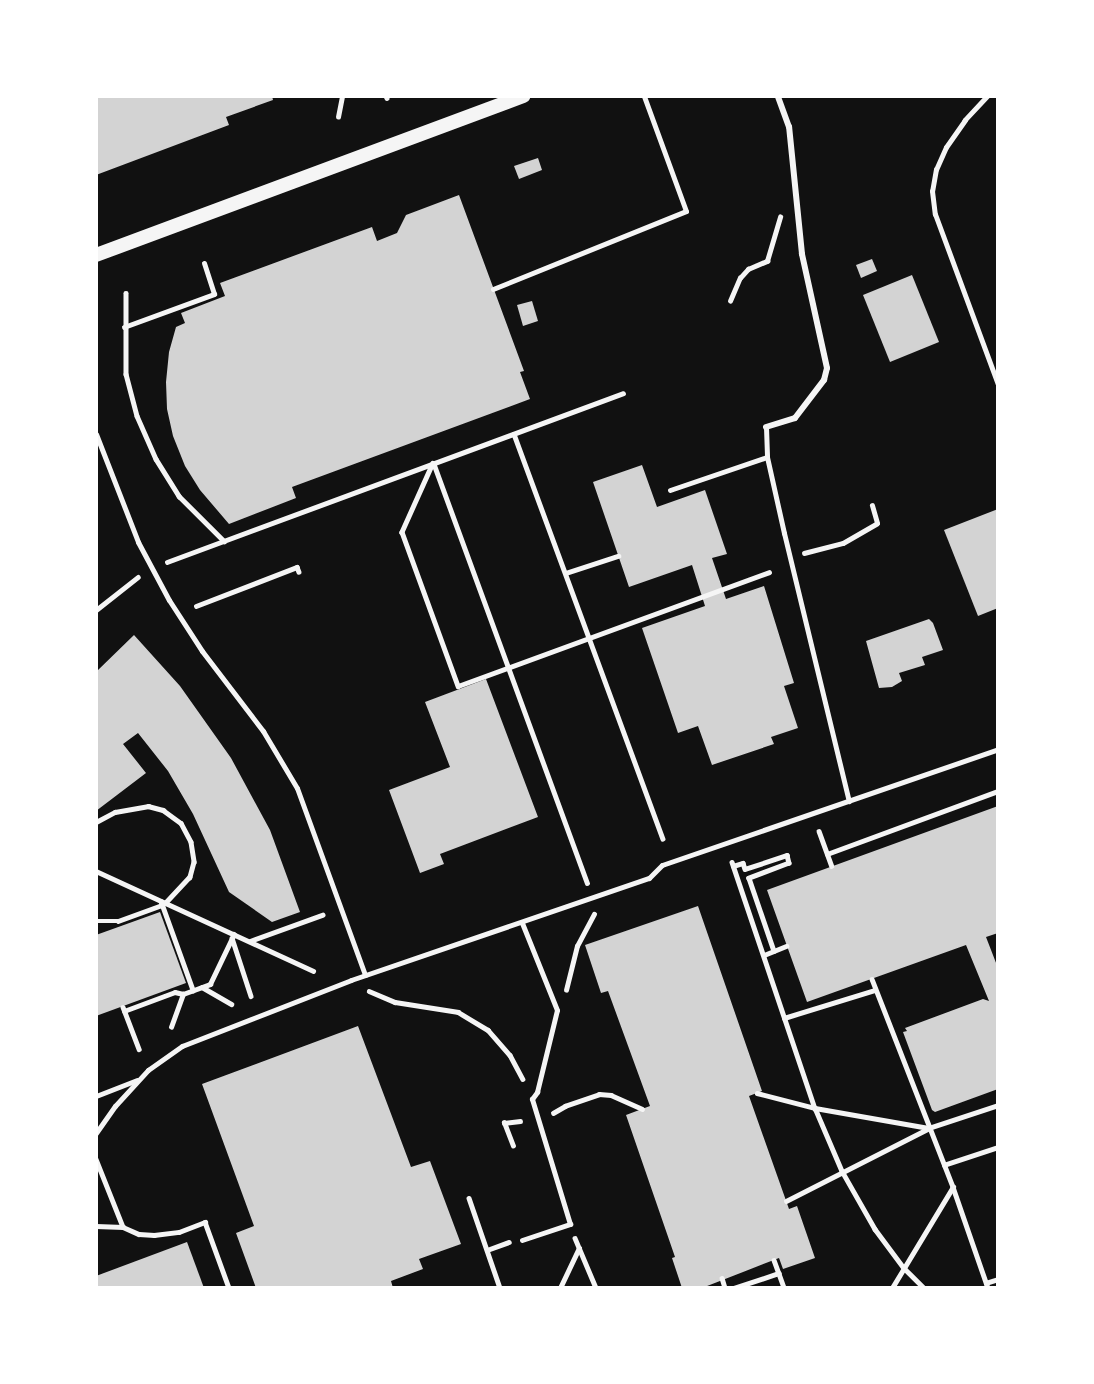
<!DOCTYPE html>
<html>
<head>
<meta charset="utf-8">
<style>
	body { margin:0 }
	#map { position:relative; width:1094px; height:1384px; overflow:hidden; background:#111; font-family:Commissioner,sans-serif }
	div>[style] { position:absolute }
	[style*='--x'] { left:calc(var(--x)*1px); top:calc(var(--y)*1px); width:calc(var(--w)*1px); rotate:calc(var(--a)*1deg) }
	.building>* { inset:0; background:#d3d3d3 }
	.path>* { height:4.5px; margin:-2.25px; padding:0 2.25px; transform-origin:2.25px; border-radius:2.25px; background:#f5f5f5 }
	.service>* { height:5px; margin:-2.5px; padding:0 2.5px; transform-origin:2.5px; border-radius:2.5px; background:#f5f5f5 }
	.pedestrian>* { height:6px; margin:-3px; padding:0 3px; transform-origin:3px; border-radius:3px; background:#f5f5f5 }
	.secondary>* { height:14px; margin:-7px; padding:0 7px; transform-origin:7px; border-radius:7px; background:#f5f5f5 }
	span { translate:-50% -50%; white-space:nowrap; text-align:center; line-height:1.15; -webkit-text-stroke:6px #fff; paint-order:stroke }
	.frame { position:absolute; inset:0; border:98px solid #fff; pointer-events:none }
</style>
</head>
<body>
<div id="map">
	<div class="building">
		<i style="clip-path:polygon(96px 96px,272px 96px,273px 100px,226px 117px,229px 125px,96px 175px)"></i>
		<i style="clip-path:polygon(538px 158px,542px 170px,519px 179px,514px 166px)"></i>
		<i style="clip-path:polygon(459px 195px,524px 371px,520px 372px,530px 399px,292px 487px,296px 498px,229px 524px,200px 490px,185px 466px,173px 436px,167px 409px,166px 382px,169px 352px,176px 327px,185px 323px,181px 313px,225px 296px,220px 283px,372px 227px,377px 241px,397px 233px,406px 215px)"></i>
		<i style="clip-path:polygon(872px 259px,877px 271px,861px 278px,856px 265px)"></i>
		<i style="clip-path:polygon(912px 275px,939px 342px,890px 362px,863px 295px)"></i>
		<i style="clip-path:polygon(532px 301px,538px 321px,523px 326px,517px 305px)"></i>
		<i style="clip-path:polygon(642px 465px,657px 507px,705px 490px,727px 554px,712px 558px,726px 599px,764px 586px,794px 683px,784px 686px,798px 728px,771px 737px,774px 744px,712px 765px,698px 726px,678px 733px,642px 628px,705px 606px,692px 565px,629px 587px,593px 482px)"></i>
		<i style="clip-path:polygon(998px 509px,998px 608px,978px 616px,944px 530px)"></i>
		<i style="clip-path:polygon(929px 619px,933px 623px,943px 650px,922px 657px,925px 665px,899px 673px,902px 681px,892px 687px,879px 688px,866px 641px)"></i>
		<i style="clip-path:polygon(134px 635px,180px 686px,231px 758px,270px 830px,300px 912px,272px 922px,229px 892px,193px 814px,168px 771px,138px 733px,123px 744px,146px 773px,96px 811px,96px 672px)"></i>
		<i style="clip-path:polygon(486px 679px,538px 817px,440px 854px,444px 864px,420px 873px,389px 790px,450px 767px,425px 702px)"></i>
		<i style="clip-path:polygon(998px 806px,998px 933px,986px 937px,998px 968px,998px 1089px,935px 1112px,932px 1110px,903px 1032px,907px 1031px,905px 1028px,983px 999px,989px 1001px,966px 945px,807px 1002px,767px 890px)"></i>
		<i style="clip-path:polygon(698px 906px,762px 1091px,749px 1096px,789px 1209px,797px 1206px,815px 1258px,783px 1269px,779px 1258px,702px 1288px,682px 1288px,672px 1258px,675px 1257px,626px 1115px,650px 1106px,608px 991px,601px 993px,585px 945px)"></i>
		<i style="clip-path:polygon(160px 912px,186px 983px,96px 1016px,96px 935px)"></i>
		<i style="clip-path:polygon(358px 1026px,411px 1167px,430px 1161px,461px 1244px,419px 1259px,423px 1269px,391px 1281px,393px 1288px,256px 1288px,236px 1233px,254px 1226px,202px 1084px)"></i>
		<i style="clip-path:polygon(187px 1242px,204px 1288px,96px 1288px,96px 1276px)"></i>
	</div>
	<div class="path">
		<i style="--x:386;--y:96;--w:2;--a:63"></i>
		<i style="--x:338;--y:117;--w:21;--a:-79"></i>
		<i style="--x:126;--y:293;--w:81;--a:90"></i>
		<i style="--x:126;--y:374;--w:43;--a:75.3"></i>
		<i style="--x:137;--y:416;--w:47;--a:66.2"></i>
		<i style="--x:156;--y:459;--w:44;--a:58.1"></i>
		<i style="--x:179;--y:496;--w:64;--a:45"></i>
		<i style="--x:730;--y:301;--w:25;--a:-67"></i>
		<i style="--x:740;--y:278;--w:12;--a:-48"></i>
		<i style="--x:748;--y:269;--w:21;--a:-23"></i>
		<i style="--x:767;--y:261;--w:46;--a:-73.5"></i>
		<i style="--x:124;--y:327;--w:96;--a:-20.1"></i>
		<i style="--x:214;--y:294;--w:32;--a:-108"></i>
		<i style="--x:514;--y:434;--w:431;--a:69.8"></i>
		<i style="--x:433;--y:463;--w:76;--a:114.2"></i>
		<i style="--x:402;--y:532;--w:164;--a:70"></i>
		<i style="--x:458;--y:686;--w:331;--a:-20.1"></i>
		<i style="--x:434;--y:464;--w:446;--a:69.9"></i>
		<i style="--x:804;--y:553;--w:40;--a:-14.4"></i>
		<i style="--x:843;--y:543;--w:39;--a:-30"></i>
		<i style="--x:877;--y:523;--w:18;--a:-106"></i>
		<i style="--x:167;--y:562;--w:486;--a:-20.3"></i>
		<i style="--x:566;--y:573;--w:55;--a:-18.1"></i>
		<i style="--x:196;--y:606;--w:108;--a:-21.1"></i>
		<i style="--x:297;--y:567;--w:5;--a:68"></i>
		<i style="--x:96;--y:610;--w:53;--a:-38.2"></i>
		<i style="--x:96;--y:822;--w:21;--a:-28"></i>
		<i style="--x:115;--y:812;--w:34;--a:-10"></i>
		<i style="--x:148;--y:806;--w:16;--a:15"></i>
		<i style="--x:163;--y:810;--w:22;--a:36"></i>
		<i style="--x:181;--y:823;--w:21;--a:62"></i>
		<i style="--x:191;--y:842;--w:20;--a:81"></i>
		<i style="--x:194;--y:862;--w:16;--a:105"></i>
		<i style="--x:190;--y:877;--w:35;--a:133"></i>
		<i style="--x:819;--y:831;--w:37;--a:70"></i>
		<i style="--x:827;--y:854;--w:182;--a:-20.2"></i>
		<i style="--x:732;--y:862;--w:260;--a:71.4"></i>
		<i style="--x:815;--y:1108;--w:69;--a:66.8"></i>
		<i style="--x:842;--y:1171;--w:67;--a:60.4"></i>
		<i style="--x:875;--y:1229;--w:49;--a:53.4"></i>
		<i style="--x:904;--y:1268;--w:28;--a:45"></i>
		<i style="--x:733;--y:866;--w:10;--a:-17"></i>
		<i style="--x:743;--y:863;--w:6;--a:72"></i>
		<i style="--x:745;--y:869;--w:44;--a:-18.4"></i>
		<i style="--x:787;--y:855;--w:8;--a:76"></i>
		<i style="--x:789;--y:863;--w:43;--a:159.4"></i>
		<i style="--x:749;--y:878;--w:77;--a:71.1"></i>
		<i style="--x:96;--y:871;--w:239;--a:24.7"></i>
		<i style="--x:161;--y:901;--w:95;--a:70.2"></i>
		<i style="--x:96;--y:921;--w:22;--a:0"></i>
		<i style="--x:118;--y:921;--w:47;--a:-20"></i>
		<i style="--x:232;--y:938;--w:61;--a:71.9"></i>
		<i style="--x:250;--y:941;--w:77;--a:-19.9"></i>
		<i style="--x:764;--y:955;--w:24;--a:-22"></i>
		<i style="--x:872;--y:979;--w:223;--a:68.7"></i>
		<i style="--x:953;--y:1187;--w:107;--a:70.9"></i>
		<i style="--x:202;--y:987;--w:34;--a:30"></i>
		<i style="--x:566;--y:990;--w:45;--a:-76"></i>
		<i style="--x:577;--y:946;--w:36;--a:-62"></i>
		<i style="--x:369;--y:991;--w:28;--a:23"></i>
		<i style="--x:395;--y:1002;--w:64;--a:9"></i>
		<i style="--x:458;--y:1012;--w:35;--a:31"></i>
		<i style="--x:488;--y:1030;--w:33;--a:49"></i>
		<i style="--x:510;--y:1055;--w:27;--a:62"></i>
		<i style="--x:123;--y:1007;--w:45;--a:69.1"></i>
		<i style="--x:124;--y:1011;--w:54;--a:-20.4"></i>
		<i style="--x:175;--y:992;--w:8;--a:14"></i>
		<i style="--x:784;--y:1018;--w:95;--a:-17.1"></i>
		<i style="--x:171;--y:1027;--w:35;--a:-70"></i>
		<i style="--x:183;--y:994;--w:29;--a:-20"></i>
		<i style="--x:210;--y:984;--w:55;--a:-64.4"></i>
		<i style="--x:757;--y:1093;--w:60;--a:14.5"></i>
		<i style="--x:815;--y:1108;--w:115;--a:10"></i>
		<i style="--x:553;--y:1113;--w:14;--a:-30"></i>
		<i style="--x:565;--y:1106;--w:36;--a:-19"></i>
		<i style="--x:599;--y:1094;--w:12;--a:5"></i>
		<i style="--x:611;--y:1095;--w:34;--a:24"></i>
		<i style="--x:513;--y:1146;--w:25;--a:-111"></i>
		<i style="--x:504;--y:1123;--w:16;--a:-7"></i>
		<i style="--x:96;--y:1159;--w:73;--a:68.3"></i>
		<i style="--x:123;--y:1227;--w:17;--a:24"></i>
		<i style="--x:139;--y:1234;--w:15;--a:4"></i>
		<i style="--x:154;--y:1235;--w:25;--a:-7"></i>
		<i style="--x:179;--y:1232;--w:28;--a:-21"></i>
		<i style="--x:205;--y:1222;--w:70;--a:70"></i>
		<i style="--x:944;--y:1165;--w:57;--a:-18.4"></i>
		<i style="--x:469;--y:1198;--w:95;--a:71"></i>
		<i style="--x:786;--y:1201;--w:161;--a:-27"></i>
		<i style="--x:929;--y:1128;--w:73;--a:-18.4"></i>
		<i style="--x:96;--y:1226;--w:27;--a:2"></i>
		<i style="--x:575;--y:1238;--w:54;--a:67.2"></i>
		<i style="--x:487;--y:1250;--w:23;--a:-20"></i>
		<i style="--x:774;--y:1260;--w:30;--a:70"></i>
		<i style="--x:722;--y:1278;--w:10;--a:73"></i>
		<i style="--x:986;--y:1283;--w:13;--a:-18"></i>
		<i style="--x:560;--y:1288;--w:44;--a:-64.6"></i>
		<i style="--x:734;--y:1288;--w:47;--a:-18.4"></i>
		<i style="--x:892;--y:1288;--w:118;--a:-58.9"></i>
	</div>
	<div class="service">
		<i style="--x:987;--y:96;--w:33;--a:133"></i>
		<i style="--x:965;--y:120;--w:33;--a:125"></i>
		<i style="--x:946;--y:147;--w:24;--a:114"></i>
		<i style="--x:936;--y:169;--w:22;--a:100"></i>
		<i style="--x:932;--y:191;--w:23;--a:83"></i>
		<i style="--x:935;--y:214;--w:181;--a:69.7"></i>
		<i style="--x:493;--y:289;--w:208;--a:-22"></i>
		<i style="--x:686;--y:211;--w:122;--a:-110.1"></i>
		<i style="--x:766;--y:427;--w:30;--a:88"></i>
		<i style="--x:767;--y:457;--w:78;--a:77.4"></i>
		<i style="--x:784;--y:533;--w:276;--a:76.4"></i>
		<i style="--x:96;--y:434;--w:116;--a:68.7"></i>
		<i style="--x:138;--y:542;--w:66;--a:61.9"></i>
		<i style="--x:169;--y:600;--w:61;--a:57.1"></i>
		<i style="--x:202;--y:651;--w:101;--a:52.7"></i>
		<i style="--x:263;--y:731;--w:66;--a:59.2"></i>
		<i style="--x:297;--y:788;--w:199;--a:70"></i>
		<i style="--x:670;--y:490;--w:102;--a:-18.8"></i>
		<i style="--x:96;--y:1096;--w:44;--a:-21.3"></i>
		<i style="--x:96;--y:1133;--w:33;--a:-55"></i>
		<i style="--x:115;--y:1106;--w:49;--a:-47.5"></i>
		<i style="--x:148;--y:1070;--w:42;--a:-35.2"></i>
		<i style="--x:182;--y:1046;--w:181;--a:-21.3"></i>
		<i style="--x:351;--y:980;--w:315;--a:-18.9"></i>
		<i style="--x:649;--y:878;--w:18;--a:-45"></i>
		<i style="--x:662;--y:865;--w:355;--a:-19"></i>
		<i style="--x:522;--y:1240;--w:51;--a:-18.4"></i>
		<i style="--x:570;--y:1224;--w:131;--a:-106.9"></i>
		<i style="--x:532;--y:1099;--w:9;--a:-54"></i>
		<i style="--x:537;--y:1092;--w:84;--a:-76.3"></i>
		<i style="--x:557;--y:1010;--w:94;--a:-111.9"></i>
	</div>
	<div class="pedestrian">
		<i style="--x:766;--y:427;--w:30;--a:-17"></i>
		<i style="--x:795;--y:418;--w:48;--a:-52.7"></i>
		<i style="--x:824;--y:380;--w:12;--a:-76"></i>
		<i style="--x:827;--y:368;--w:117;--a:-102.4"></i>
		<i style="--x:802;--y:254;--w:128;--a:-95.8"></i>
		<i style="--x:789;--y:127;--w:33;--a:-110"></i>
	</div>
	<div class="secondary">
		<i style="--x:96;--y:255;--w:456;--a:-20.4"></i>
	</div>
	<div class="frame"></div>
</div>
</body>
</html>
